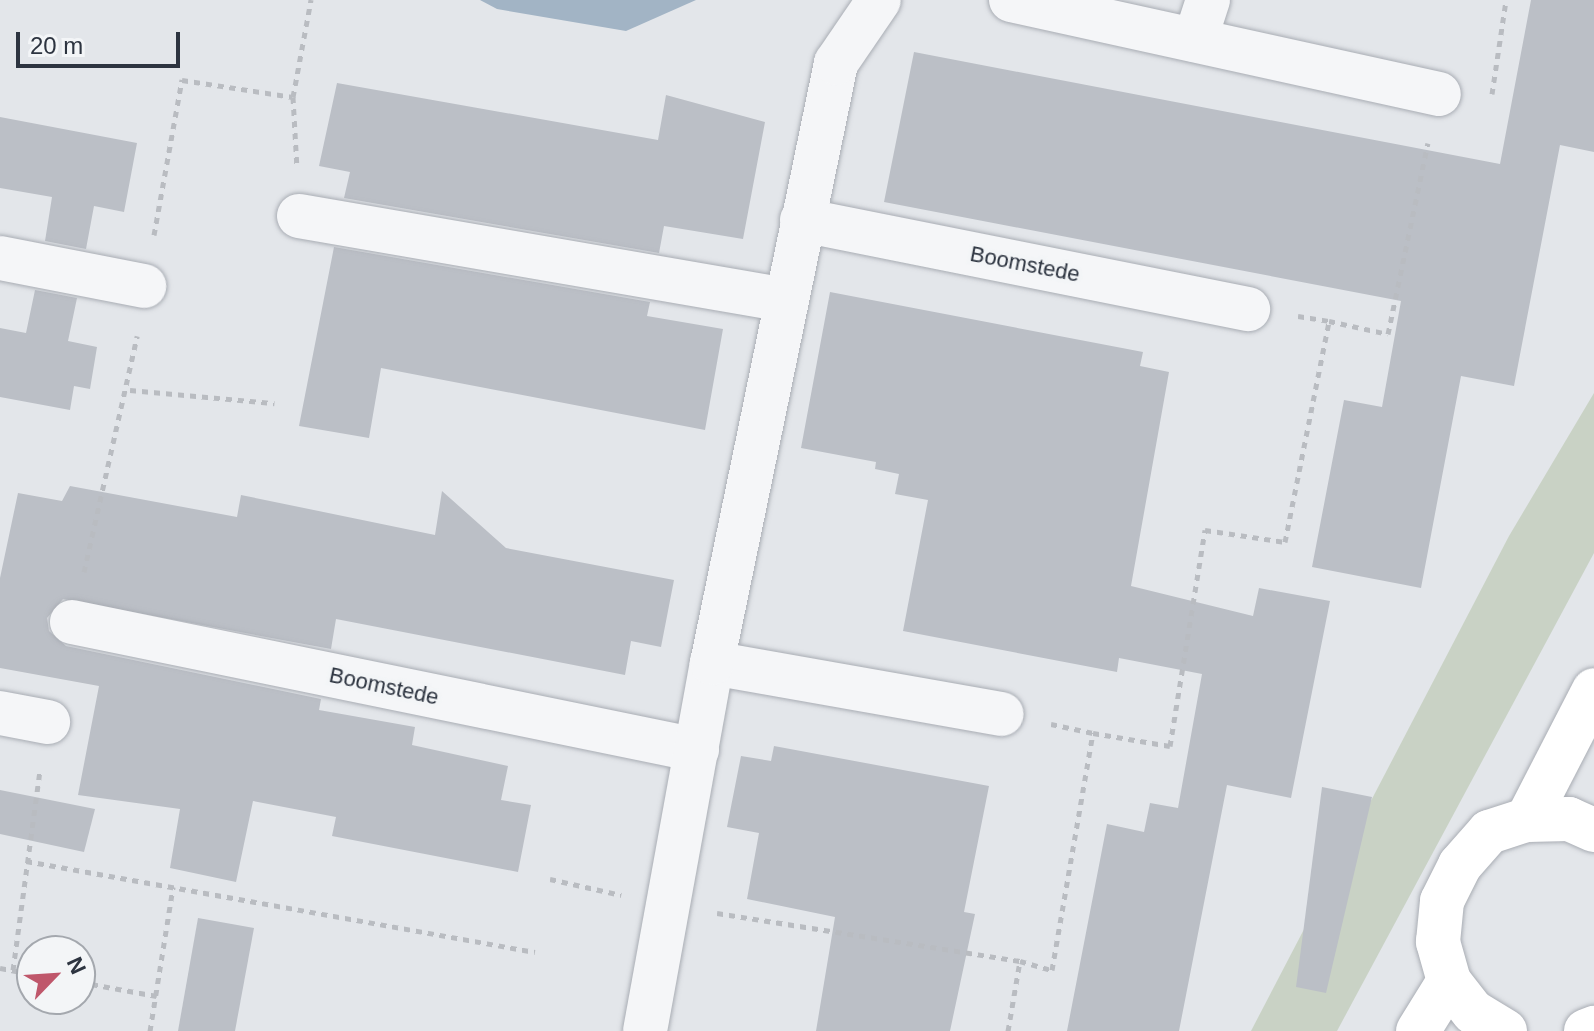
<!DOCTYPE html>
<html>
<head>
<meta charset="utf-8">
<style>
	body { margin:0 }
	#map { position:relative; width:1594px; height:1031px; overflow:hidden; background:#e3e6ea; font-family:Helvetica,sans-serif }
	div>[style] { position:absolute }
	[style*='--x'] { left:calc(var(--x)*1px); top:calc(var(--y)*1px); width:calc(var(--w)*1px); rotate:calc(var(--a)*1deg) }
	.green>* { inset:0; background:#c9d2c5 }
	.water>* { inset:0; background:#a2b4c5 }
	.building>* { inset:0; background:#bbbfc6 }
	.path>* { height:5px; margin-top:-2.5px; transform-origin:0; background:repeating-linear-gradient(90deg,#b9bcc1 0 6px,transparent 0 12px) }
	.roads { filter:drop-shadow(0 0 2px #a9adb4) drop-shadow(0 0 2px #a9adb4) }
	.street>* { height:44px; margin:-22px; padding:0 22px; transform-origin:22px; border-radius:22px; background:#f5f6f8 }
	.secondary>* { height:44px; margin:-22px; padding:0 22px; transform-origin:22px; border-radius:22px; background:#fff }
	span { translate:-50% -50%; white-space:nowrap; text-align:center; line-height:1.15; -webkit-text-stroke:8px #f3f5f7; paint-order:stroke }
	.street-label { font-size:22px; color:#2d3440 }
	.north { position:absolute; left:16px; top:935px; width:80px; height:80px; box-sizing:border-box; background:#f3f5f7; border:2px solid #a4a8ae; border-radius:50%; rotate:65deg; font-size:22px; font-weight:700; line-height:32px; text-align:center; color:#2d3440 }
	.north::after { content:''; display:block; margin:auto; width:28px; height:36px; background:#bf576b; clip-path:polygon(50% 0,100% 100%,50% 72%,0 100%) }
	.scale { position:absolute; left:16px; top:32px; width:164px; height:36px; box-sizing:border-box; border:4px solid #2d3440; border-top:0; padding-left:10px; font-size:24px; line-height:28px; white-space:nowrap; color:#2d3440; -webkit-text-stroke:6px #f3f5f7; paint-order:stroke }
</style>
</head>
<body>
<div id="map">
	<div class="green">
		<i style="clip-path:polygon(1594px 393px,1594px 553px,1337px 1031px,1251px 1031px,1509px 536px)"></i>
	</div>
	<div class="water">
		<i style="clip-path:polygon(480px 0,696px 0,626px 31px,497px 9px)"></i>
	</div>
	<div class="building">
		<i style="clip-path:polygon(1531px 0,1594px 0,1594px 152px,1560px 145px,1514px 386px,1461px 376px,1421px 588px,1312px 567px,1344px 400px,1382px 407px,1401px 301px,884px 202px,914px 52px,1500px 164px)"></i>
		<i style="clip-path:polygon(337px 83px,658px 140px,666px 95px,765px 122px,743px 239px,664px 226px,659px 253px,344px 198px,350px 172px,319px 166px)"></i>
		<i style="clip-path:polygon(0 117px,137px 143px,124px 212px,94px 206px,86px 249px,45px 241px,52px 197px,0 188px)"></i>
		<i style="clip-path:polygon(334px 247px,650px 302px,647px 316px,723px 329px,705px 430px,381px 368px,369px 438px,299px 426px)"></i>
		<i style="clip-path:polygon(35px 290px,77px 298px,68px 341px,97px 347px,90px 389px,74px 386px,70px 410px,0 397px,0 328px,26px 333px)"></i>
		<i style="clip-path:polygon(830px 292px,1143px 352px,1140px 366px,1169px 372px,1131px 586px,1253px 616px,1259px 588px,1330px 601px,1291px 798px,1227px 785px,1179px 1031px,1067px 1031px,1107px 824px,1144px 832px,1150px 803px,1178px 808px,1202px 674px,1119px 658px,1117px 672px,903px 631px,928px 500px,895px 494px,899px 474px,875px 469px,876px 462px,801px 448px)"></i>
		<i style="clip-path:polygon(70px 486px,237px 517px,241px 495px,435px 535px,442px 491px,506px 548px,674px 580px,661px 647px,631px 641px,625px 675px,336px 619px,331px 649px,63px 599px,47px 618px,49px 631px,66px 646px,321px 699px,319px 710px,415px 727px,412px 745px,508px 766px,501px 800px,531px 805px,518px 872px,332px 836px,336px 817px,253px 801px,236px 882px,170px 868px,180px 809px,78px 795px,99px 686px,0 668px,0 578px,18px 493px,62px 501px)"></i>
		<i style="clip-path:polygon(774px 746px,989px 786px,964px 912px,975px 914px,950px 1031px,816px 1031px,835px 917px,747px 899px,759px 833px,727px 827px,741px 756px,771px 761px)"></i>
		<i style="clip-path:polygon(1322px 787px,1372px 797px,1326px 993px,1296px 987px)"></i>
		<i style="clip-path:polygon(0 790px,95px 809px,84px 852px,0 834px)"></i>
		<i style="clip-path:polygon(198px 918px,254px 928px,235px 1031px,178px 1031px)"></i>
	</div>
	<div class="path">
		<i style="--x:1492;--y:94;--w:95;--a:-81.5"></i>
		<i style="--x:293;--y:97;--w:71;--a:86.8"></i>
		<i style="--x:154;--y:235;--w:158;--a:-79.8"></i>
		<i style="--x:182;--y:80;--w:112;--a:8.7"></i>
		<i style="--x:293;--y:97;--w:99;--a:-79.5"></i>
		<i style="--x:1298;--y:316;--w:31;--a:9"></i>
		<i style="--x:130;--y:390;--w:145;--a:5.2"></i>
		<i style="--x:84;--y:572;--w:242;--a:-77.3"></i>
		<i style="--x:1051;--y:724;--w:43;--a:12.1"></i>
		<i style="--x:26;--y:861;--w:517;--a:10.14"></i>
		<i style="--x:550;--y:879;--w:73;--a:12.7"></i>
		<i style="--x:717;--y:913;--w:307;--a:9"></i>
		<i style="--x:0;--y:968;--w:33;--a:11"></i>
		<i style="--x:13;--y:970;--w:203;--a:-82.3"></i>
		<i style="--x:80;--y:982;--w:78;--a:10.3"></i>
		<i style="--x:150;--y:1031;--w:146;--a:-80.9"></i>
		<i style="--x:1008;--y:1031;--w:71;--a:-80.3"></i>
		<i style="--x:1020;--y:961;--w:33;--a:16"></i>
		<i style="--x:1052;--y:970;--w:241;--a:-80.2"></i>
		<i style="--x:1093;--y:733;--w:78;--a:9.6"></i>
		<i style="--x:1170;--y:746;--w:219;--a:-80.8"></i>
		<i style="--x:1205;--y:530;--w:81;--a:8.5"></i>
		<i style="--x:1285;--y:542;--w:225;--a:-78.7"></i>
		<i style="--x:1329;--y:321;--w:60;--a:12.4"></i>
		<i style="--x:1388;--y:334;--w:195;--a:-78.2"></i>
	</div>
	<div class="roads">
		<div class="street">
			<i style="--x:1011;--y:0;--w:438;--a:12.4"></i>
			<i style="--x:1195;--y:40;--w:42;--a:-72"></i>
			<i style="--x:299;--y:216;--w:494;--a:9.8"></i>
			<i style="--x:802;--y:220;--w:455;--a:11.3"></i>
			<i style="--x:0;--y:258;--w:147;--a:11"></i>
			<i style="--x:72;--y:622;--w:638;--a:11.57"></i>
			<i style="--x:712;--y:663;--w:294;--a:10"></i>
			<i style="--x:0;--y:713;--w:49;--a:10.6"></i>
			<i style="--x:645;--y:1031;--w:374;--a:-79.7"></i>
			<i style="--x:712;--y:663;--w:613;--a:-78.32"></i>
			<i style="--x:836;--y:63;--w:76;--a:-55.7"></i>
		</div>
		<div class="secondary">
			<i style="--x:1527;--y:820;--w:146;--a:-62.7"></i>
			<i style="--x:1418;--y:1031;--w:59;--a:-58.2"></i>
			<i style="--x:1505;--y:1031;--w:37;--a:-149"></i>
			<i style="--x:1473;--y:1012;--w:39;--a:-128"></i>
			<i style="--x:1449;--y:981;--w:41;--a:-105.8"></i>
			<i style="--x:1438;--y:942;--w:41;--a:-84.4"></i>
			<i style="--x:1442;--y:901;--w:40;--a:-63.4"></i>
			<i style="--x:1460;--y:865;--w:44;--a:-48.7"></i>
			<i style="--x:1489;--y:832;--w:40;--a:-18"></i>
			<i style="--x:1527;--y:820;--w:42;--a:-1.4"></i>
			<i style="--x:1569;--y:819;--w:27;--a:24"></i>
			<i style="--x:1586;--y:1031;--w:9;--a:-21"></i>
		</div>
	</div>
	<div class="street-label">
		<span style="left:1025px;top:264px;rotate:11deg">Boomstede</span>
		<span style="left:384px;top:686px;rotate:12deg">Boomstede</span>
	</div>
	<div class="north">N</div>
	<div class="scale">20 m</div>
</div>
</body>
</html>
